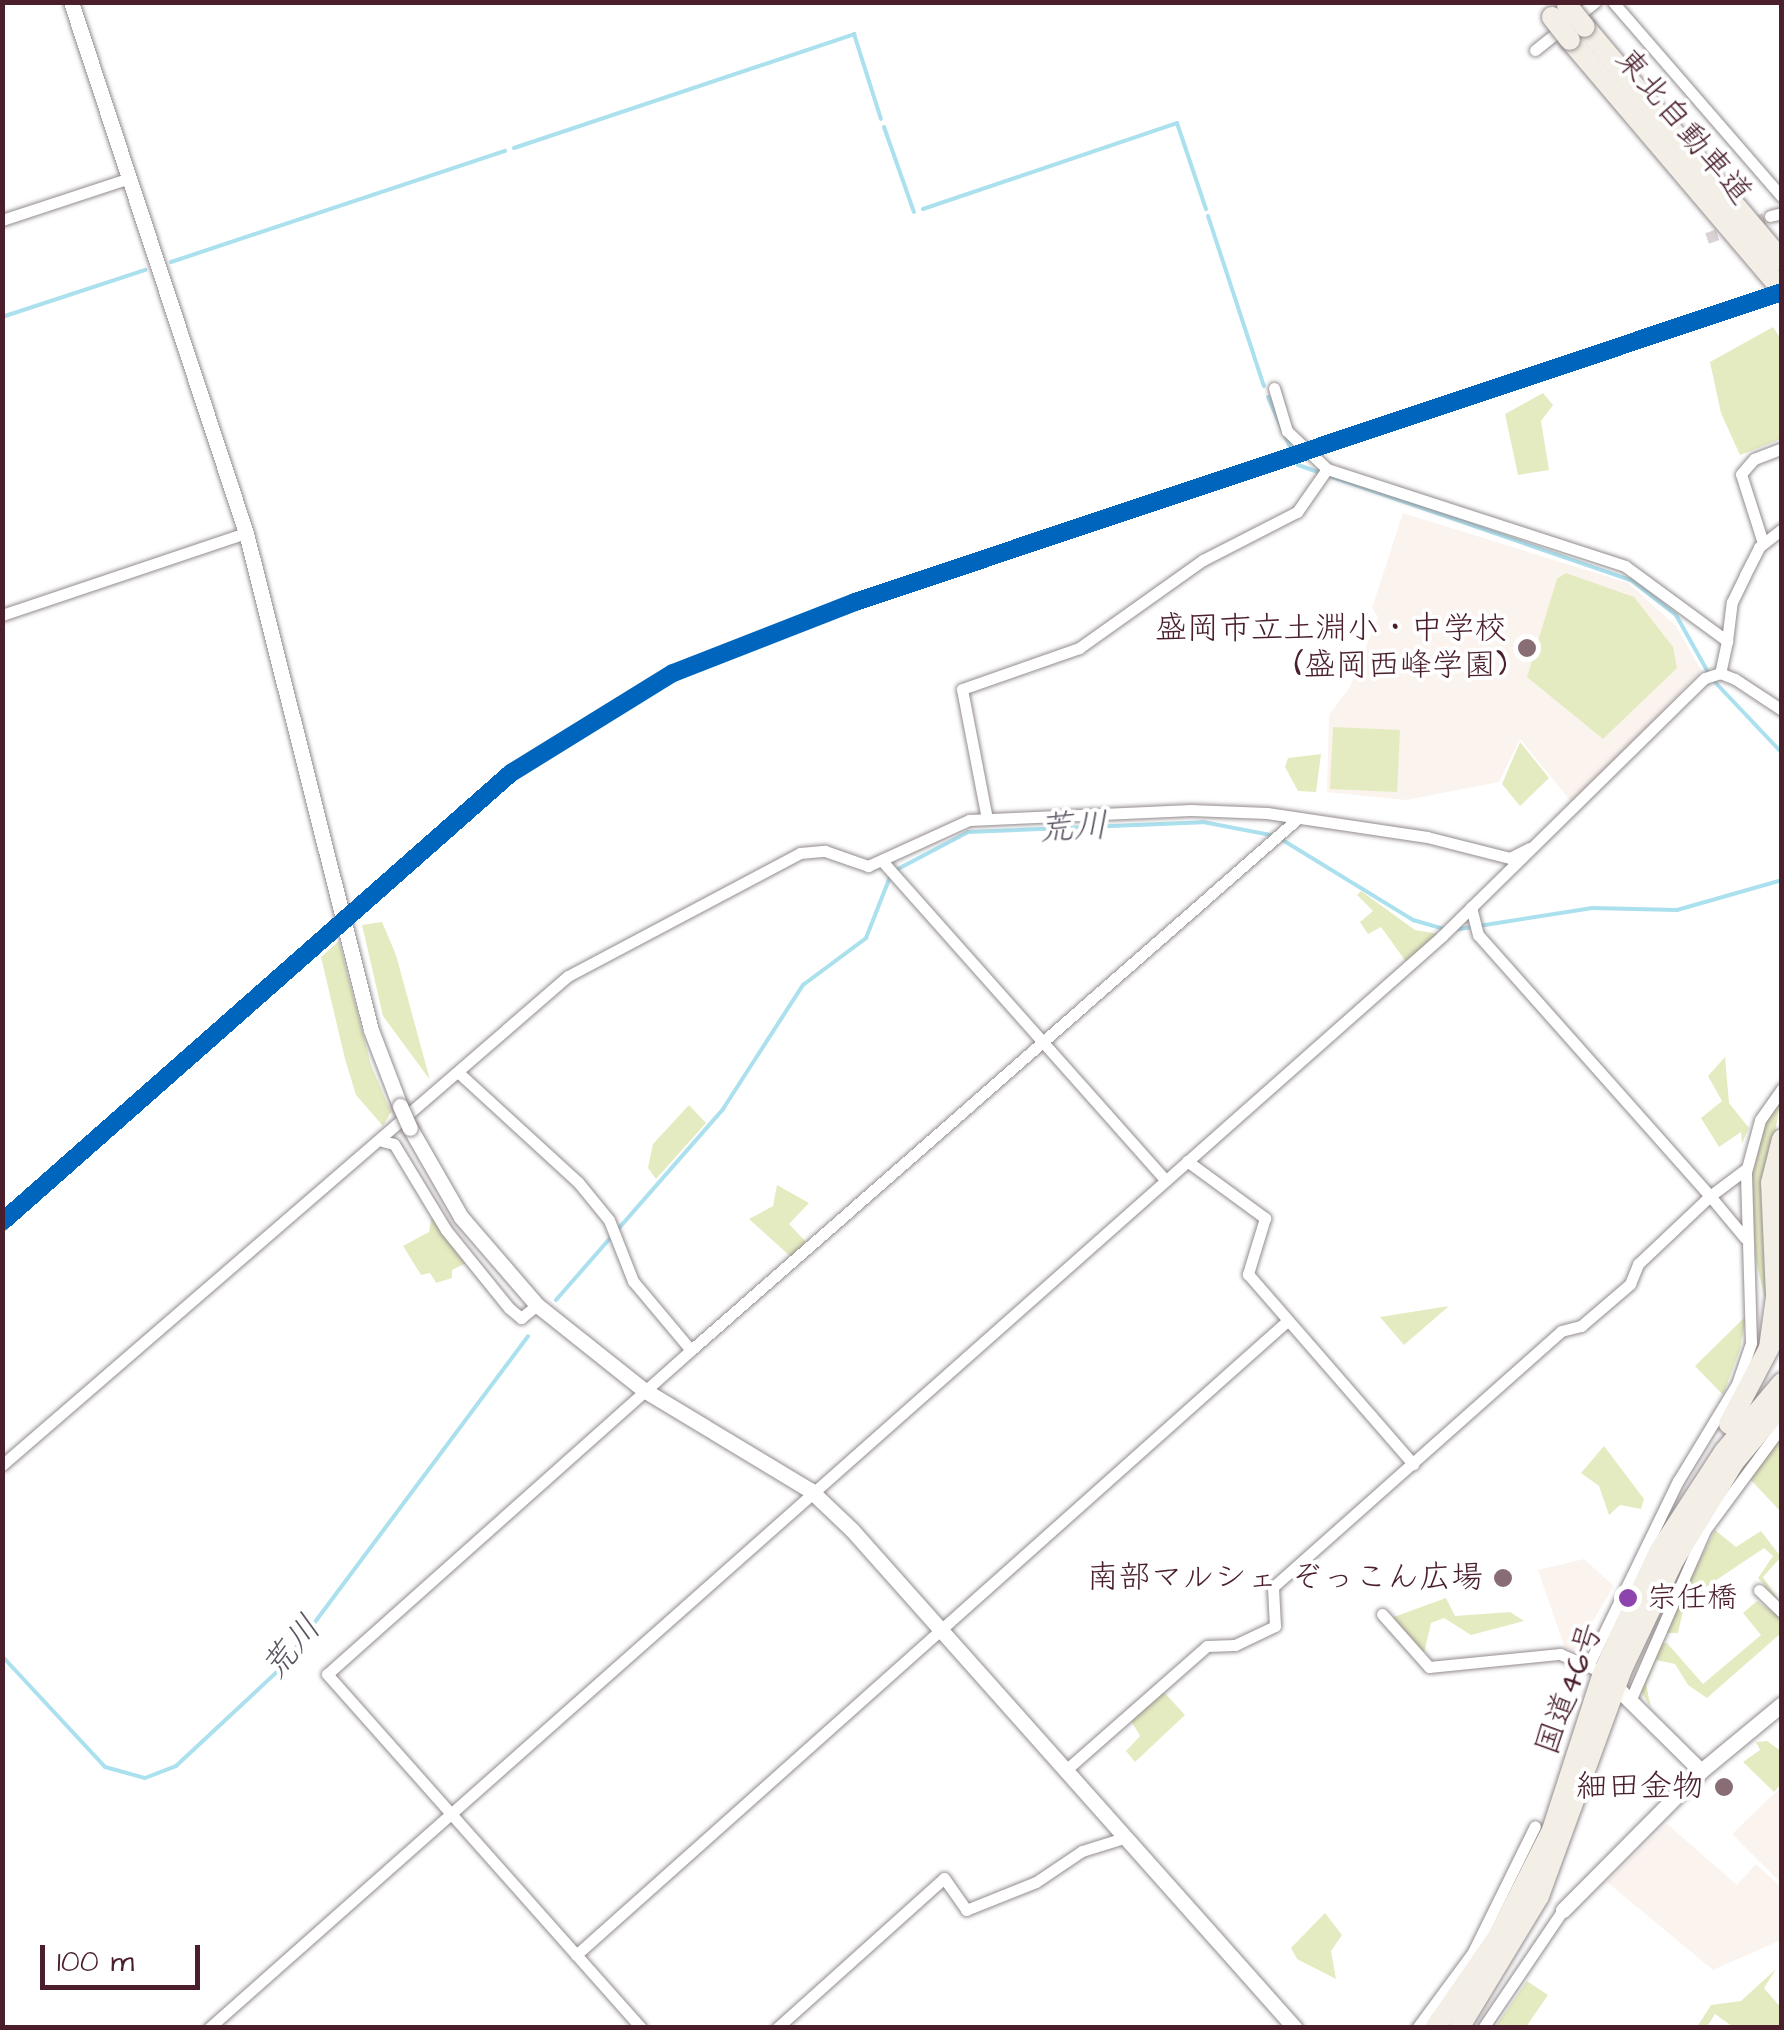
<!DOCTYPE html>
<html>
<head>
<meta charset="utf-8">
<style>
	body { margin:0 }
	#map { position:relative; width:1784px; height:2030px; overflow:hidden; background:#fff; font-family:"Architects Daughter","Klee One",sans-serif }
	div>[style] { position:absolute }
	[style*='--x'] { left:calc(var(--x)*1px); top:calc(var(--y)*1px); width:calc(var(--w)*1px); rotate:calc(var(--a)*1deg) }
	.built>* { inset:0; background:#fbf3ee }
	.green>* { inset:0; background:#e5ebc0 }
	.stream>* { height:4px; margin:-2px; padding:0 2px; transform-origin:2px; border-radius:2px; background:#abe0ee }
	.street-tunnel>* { height:11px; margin-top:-5.5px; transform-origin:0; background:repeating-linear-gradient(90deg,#dbd2d5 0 11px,transparent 0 16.5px) }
	.roads { filter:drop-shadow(0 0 2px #948c8e) drop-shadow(0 0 2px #948c8e) }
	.street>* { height:11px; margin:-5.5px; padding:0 5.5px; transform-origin:5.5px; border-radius:5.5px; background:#fff }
	.secondary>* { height:15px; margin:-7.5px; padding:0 7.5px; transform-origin:7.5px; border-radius:7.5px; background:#fff }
	.highway>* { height:20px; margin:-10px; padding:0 10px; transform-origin:10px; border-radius:10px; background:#f3efe6 }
	.bridges { filter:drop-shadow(0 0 2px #948c8e) drop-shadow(0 0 2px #948c8e) }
	.secondary-bridge>* { height:15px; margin:-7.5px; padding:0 7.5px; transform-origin:7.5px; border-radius:7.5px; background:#fff }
	.highway-bridge>* { height:20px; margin:-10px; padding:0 10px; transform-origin:10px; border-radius:10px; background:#f3efe6 }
	.rail-1>* { height:18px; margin:-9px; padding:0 9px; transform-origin:9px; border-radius:9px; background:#0065bd }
	.dots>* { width:28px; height:28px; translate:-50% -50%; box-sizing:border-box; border:5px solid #fff; border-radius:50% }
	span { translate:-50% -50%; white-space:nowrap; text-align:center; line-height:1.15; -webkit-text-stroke:8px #fff; paint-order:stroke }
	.bus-label { font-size:30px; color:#4a1f2b }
	.left { translate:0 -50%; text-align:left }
	.street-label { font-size:32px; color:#4a1f2b }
	.poi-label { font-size:32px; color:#4a1f2b }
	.right { translate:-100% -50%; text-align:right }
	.water-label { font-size:35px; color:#5c5563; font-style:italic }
	.frame { position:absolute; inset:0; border:5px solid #4a1f2b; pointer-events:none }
	.scale { position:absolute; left:40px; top:1945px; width:160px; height:45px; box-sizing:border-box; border:5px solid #4a1f2b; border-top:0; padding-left:12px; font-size:30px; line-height:35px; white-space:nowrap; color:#4a1f2b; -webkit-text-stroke:8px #fff; paint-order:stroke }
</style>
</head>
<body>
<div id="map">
	<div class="built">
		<i style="clip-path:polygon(1403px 513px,1628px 583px,1676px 626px,1701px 670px,1574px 805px,1520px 739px,1499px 782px,1406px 800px,1327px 792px,1329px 715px,1350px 687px,1378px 617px,1372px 608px)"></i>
		<i style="clip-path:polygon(1584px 1559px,1614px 1586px,1575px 1650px,1565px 1648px,1538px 1570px)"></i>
		<i style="clip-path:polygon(1781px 1787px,1781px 1883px,1732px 1834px)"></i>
		<i style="clip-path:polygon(1667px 1824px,1737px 1885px,1756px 1864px,1781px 1887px,1781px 1940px,1713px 1970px,1607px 1882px)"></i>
	</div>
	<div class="green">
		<i style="clip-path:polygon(1773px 327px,1781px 339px,1781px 439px,1740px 455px,1721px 413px,1710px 362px)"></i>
		<i style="clip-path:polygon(1543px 393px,1553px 405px,1541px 421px,1549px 470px,1518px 475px,1505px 414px)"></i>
		<i style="clip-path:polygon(1566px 573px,1634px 597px,1673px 647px,1677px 668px,1603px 739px,1527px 677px,1557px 579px)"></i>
		<i style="clip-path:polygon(1333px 727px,1400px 730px,1397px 792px,1330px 789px)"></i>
		<i style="clip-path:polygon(1520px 742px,1549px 778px,1520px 806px,1502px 784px)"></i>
		<i style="clip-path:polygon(1321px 754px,1316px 792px,1298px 791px,1285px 767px,1288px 758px)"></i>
		<i style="clip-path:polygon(1361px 891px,1415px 930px,1439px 934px,1407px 963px,1381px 927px,1368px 934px,1360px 922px,1373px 911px,1357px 895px)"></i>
		<i style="clip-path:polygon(382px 922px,396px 955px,430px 1080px,383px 1016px,362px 925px)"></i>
		<i style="clip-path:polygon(339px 941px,371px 1065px,391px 1112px,383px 1126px,356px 1095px,345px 1059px,321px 957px)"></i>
		<i style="clip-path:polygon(1725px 1057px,1729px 1103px,1749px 1128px,1742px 1143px,1741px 1132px,1719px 1147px,1701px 1118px,1722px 1101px,1708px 1076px)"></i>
		<i style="clip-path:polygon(1781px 1098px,1774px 1138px,1767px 1307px,1755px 1256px,1752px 1173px,1765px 1122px)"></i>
		<i style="clip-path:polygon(689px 1105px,706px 1123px,656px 1179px,648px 1168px,653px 1144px)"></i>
		<i style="clip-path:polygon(777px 1185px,809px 1203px,789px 1224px,807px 1243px,791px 1257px,749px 1219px,773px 1206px)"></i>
		<i style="clip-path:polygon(432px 1215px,466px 1263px,452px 1270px,452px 1278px,436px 1283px,430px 1273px,421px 1275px,403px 1246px,429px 1232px)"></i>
		<i style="clip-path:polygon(1449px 1306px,1404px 1345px,1380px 1317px)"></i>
		<i style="clip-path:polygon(1746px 1316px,1740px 1349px,1723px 1395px,1695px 1366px)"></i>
		<i style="clip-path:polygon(1781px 1438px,1781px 1512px,1750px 1479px)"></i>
		<i style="clip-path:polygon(1604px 1446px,1644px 1499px,1641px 1509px,1620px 1505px,1609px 1515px,1599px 1486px,1581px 1473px)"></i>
		<i style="clip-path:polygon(1715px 1530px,1736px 1547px,1761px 1531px,1781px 1557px,1763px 1577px,1781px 1604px,1758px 1578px,1773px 1556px,1764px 1548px,1703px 1589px,1698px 1607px,1683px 1611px,1678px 1633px,1663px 1633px)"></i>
		<i style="clip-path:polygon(1446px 1598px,1455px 1616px,1510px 1612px,1524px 1621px,1471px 1635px,1444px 1618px,1431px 1623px,1423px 1657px,1391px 1618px)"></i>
		<i style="clip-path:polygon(1757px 1601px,1781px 1618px,1781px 1633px,1707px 1698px,1688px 1685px,1675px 1664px,1656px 1660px,1646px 1684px,1651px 1708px,1639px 1688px,1656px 1645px,1667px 1643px,1703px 1684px,1761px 1635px,1743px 1613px)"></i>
		<i style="clip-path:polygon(1163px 1691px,1185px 1715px,1135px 1762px,1126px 1751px,1140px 1736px,1130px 1719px)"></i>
		<i style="clip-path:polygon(1767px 1741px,1781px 1751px,1781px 1784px,1774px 1792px,1743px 1762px,1760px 1750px,1756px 1742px)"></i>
		<i style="clip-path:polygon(1325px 1913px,1342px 1935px,1331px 1951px,1336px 1979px,1297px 1959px,1291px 1948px)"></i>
		<i style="clip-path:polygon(1776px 1969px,1764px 1988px,1781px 2008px,1781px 2027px,1733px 2027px,1715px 2014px,1707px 2027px,1697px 2027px,1711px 2005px,1741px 2001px)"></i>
		<i style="clip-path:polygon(1527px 1981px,1548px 1995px,1526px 2027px,1495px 2027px)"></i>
	</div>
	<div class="stream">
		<i style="--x:884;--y:127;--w:90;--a:70.6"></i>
		<i style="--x:514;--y:148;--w:359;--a:-18.5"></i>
		<i style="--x:854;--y:34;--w:89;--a:72.4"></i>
		<i style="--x:923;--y:209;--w:268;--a:-18.7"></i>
		<i style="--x:1177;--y:123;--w:91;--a:71.4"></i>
		<i style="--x:1208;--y:216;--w:179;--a:71.8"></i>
		<i style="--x:171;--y:262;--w:352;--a:-18.4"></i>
		<i style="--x:2;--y:317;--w:151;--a:-18.2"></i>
		<i style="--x:1268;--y:397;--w:74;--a:66.2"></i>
		<i style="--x:1298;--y:465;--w:352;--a:19.1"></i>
		<i style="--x:1631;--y:580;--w:57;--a:37.9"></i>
		<i style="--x:1676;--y:615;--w:65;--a:60.7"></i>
		<i style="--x:1713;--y:680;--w:100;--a:46.6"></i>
		<i style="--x:896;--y:870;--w:81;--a:-27.8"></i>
		<i style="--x:968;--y:832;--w:235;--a:-2.4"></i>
		<i style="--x:1203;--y:822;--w:74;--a:10.9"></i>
		<i style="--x:1276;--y:836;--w:161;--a:31.5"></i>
		<i style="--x:1413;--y:920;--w:32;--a:16"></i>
		<i style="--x:1453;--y:930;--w:141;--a:-9"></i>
		<i style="--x:1592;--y:908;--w:85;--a:1.3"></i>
		<i style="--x:1677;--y:910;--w:109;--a:-15.9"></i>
		<i style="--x:556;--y:1300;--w:254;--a:-48.8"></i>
		<i style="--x:723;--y:1109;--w:148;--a:-57.2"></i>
		<i style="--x:803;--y:985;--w:79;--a:-36.7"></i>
		<i style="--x:866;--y:938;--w:66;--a:-68.5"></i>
		<i style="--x:2;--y:1656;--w:151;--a:47.1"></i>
		<i style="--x:105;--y:1767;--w:41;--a:15.4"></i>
		<i style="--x:145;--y:1778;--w:33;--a:-21"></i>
		<i style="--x:176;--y:1766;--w:142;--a:-43"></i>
		<i style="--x:280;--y:1669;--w:415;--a:-53.3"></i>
	</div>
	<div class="street-tunnel">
		<i style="--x:1707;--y:238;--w:67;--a:-19.2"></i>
	</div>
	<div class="roads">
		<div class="street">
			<i style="--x:1613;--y:2;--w:258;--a:49.1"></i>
			<i style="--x:1535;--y:50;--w:77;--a:-38.7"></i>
			<i style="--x:1770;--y:216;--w:12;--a:-14"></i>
			<i style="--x:2;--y:220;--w:135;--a:-18.2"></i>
			<i style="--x:1274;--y:388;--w:45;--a:73.2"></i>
			<i style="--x:1287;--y:431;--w:55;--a:43.5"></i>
			<i style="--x:1327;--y:469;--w:313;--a:18"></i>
			<i style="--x:1625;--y:566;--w:127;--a:36.3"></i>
			<i style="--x:1727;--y:641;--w:33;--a:102"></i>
			<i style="--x:1763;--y:543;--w:72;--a:-107.7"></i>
			<i style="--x:1741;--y:474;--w:20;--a:-49"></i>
			<i style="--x:1754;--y:459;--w:30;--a:-21"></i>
			<i style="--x:2;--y:615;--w:257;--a:-18.6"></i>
			<i style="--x:1727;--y:641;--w:39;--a:-83"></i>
			<i style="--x:1732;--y:602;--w:30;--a:-64"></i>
			<i style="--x:1745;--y:575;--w:31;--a:-63"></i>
			<i style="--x:1759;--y:547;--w:29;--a:-38"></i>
			<i style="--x:987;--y:819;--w:132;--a:-100.9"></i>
			<i style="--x:962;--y:689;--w:124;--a:-19.3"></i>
			<i style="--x:1079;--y:648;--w:152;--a:-35.4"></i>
			<i style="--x:1203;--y:560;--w:106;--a:-27.1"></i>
			<i style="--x:1297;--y:512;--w:52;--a:-55.1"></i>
			<i style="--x:883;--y:862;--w:425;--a:48.4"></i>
			<i style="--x:460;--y:1074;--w:160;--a:42.5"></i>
			<i style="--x:578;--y:1182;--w:49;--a:50.8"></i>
			<i style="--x:609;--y:1220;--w:66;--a:68.5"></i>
			<i style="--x:633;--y:1281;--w:90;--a:50"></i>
			<i style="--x:691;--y:1350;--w:487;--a:138.3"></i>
			<i style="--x:327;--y:1674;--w:473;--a:48.4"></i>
			<i style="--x:382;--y:1141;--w:12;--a:14"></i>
			<i style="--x:394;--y:1144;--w:100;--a:58.8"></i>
			<i style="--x:446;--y:1230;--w:100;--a:51.1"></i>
			<i style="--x:509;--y:1308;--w:16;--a:40"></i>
			<i style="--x:521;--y:1318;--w:21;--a:-39"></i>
			<i style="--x:1187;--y:1161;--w:97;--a:36.2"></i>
			<i style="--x:1265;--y:1218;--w:59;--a:106.9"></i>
			<i style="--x:1248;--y:1274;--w:252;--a:49"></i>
			<i style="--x:1745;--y:1238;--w:55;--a:-129.8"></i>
			<i style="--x:1710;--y:1196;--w:45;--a:-36.9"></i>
			<i style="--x:691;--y:1350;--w:804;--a:-41.22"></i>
			<i style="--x:2;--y:1465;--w:748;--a:-40.83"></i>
			<i style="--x:568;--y:976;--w:263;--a:-27.9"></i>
			<i style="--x:800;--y:853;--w:25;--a:-5"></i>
			<i style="--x:825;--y:851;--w:46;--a:19.2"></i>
			<i style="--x:868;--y:866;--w:111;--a:-24.5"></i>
			<i style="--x:969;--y:820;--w:222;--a:-2.6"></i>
			<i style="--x:1191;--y:810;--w:76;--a:2.3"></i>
			<i style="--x:1267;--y:813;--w:162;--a:8.5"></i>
			<i style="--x:1427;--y:837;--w:86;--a:14.2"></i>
			<i style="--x:1510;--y:858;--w:22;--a:-27"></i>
			<i style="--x:1759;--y:1590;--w:32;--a:44"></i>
			<i style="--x:1382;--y:1614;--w:71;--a:48.4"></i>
			<i style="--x:1429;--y:1667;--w:132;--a:-5.7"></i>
			<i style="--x:1560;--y:1654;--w:38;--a:23"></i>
			<i style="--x:1588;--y:1666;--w:206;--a:-64.1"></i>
			<i style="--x:1678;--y:1481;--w:114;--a:-58.7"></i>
			<i style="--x:1737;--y:1384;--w:43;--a:-71.1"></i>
			<i style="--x:1751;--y:1343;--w:171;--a:-91.7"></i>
			<i style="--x:1746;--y:1172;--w:54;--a:-74.9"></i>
			<i style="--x:1760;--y:1120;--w:39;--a:-55"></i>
			<i style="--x:1630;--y:1701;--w:187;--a:-66.3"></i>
			<i style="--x:1705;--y:1530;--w:129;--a:-53.5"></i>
			<i style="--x:1067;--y:1769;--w:186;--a:-41.3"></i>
			<i style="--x:1207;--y:1646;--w:28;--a:-2"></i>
			<i style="--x:1235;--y:1645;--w:44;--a:-25.4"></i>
			<i style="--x:1275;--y:1626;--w:39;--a:-93"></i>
			<i style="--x:1273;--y:1587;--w:385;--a:-41.6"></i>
			<i style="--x:1561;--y:1331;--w:21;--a:-14"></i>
			<i style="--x:1581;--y:1326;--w:65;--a:-40.6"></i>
			<i style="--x:1630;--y:1284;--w:22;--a:-68"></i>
			<i style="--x:1638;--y:1264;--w:99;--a:-43.4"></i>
			<i style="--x:1710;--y:1196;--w:349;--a:-131.6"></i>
			<i style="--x:1478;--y:935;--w:29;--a:-104"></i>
			<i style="--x:576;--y:1955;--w:953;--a:-41.72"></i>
			<i style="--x:209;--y:2028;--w:1647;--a:-41.53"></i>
			<i style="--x:1442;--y:936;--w:368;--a:-44.5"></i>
			<i style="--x:1705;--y:678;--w:16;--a:-18"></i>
			<i style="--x:1720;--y:673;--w:16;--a:22"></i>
			<i style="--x:1735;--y:679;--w:56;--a:33.4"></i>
			<i style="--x:777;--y:2028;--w:224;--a:-41.9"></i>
			<i style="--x:944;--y:1878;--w:39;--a:55"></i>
			<i style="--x:966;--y:1910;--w:75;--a:-21.8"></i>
			<i style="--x:1036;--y:1882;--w:55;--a:-34"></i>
			<i style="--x:1082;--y:1851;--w:47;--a:-17.3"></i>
			<i style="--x:1417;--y:2028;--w:94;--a:-53.6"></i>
			<i style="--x:1473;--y:1952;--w:140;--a:-63.8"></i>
			<i style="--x:1483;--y:2028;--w:143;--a:-55.9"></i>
		</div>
		<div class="secondary">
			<i style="--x:71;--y:2;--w:559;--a:71.76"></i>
			<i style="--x:246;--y:533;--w:512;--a:75.88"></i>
			<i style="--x:371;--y:1030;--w:81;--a:69.1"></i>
			<i style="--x:410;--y:1128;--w:103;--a:60.2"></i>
			<i style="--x:461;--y:1217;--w:116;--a:49.2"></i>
			<i style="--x:537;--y:1305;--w:137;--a:38.5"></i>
			<i style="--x:644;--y:1390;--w:194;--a:31.1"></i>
			<i style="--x:810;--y:1490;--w:58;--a:43.6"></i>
			<i style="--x:852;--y:1530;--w:667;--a:48.35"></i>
			<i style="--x:1609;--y:1680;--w:129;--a:44.7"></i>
			<i style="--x:1563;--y:1910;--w:196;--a:-45.2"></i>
			<i style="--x:1701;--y:1771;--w:105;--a:-39.6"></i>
		</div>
		<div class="highway">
			<i style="--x:1585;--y:27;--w:306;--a:49.9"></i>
			<i style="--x:1570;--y:40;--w:328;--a:49.7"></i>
			<i style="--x:1729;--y:1424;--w:86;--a:-62.2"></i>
			<i style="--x:1769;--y:1348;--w:52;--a:-82.3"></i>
			<i style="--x:1776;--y:1296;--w:113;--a:-92.5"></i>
			<i style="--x:1771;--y:1183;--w:45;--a:-76"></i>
			<i style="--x:1435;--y:2028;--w:111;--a:-55.3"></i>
			<i style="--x:1498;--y:1937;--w:120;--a:-63.2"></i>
			<i style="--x:1552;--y:1830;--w:165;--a:-72"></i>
			<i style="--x:1603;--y:1673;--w:133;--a:-65.2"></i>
			<i style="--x:1659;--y:1552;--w:119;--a:-57"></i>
			<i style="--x:1724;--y:1452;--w:90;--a:-50"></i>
			<i style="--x:1459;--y:2028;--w:154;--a:-58.8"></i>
			<i style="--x:1539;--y:1896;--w:244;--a:-69.9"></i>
			<i style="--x:1623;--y:1667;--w:119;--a:-64.5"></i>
			<i style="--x:1674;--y:1560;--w:115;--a:-58.5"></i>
			<i style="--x:1734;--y:1462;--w:75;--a:-49.9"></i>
		</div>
	</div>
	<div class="bridges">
		<div class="secondary-bridge">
			<i style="--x:400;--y:1106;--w:24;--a:66"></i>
		</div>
		<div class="highway-bridge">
			<i style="--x:1567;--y:5;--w:28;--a:51"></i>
			<i style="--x:1552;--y:17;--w:29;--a:52"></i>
		</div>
	</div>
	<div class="rail-1">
		<i style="--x:2;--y:1222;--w:679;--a:-41.42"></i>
		<i style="--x:511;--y:773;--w:190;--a:-31.7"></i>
		<i style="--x:673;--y:673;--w:195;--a:-21.3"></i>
		<i style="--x:855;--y:602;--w:977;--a:-18.49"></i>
	</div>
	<div class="dots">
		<i style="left:1527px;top:648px;background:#896d75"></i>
		<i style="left:1503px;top:1578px;background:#896d75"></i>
		<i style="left:1628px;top:1598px;background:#8e44ad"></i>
		<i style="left:1724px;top:1787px;background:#896d75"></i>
	</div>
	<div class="bus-label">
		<span class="left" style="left:1647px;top:1598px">宗任橋</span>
	</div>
	<div class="street-label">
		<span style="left:1683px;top:127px;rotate:50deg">東北自動車道</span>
		<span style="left:1570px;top:1689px;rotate:-70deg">国道46号</span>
	</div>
	<div class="poi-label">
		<span class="right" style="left:1507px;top:648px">盛岡市立土淵小・中学校<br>(盛岡西峰学園)</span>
		<span class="right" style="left:1483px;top:1578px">南部マルシェ ぞっこん広場</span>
		<span class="right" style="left:1704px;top:1787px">細田金物</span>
	</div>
	<div class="water-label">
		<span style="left:1073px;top:828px;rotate:-3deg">荒川</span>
		<span style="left:292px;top:1648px;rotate:-50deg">荒川</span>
	</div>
	<div class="frame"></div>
	<div class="scale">100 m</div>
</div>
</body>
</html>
